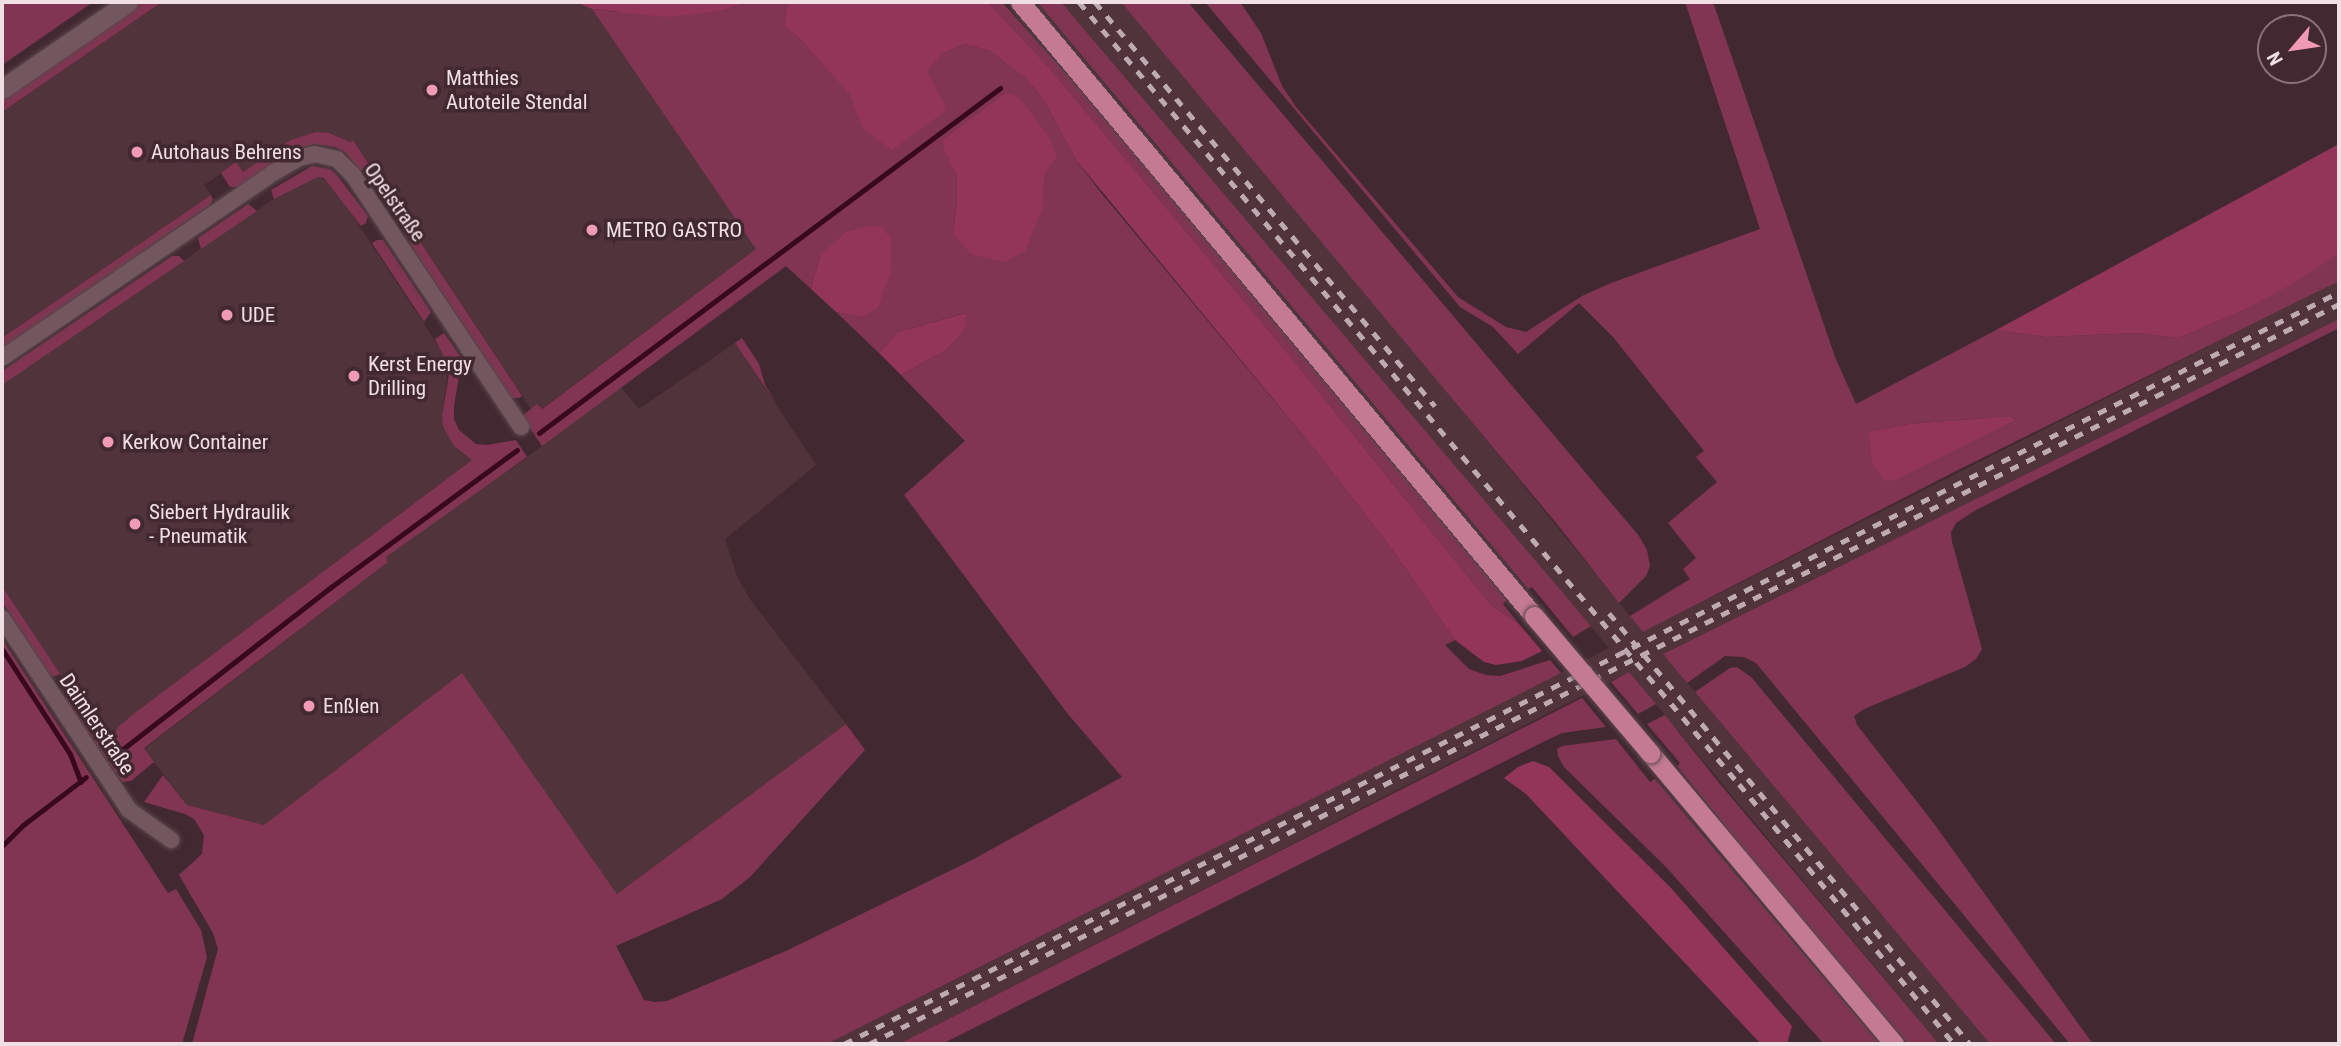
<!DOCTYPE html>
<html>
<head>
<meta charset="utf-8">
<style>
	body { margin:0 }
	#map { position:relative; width:2341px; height:1046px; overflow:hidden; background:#422931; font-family:"Roboto Condensed",sans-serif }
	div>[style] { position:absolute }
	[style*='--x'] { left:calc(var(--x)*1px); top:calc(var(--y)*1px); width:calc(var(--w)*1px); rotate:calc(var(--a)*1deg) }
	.built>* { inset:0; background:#51333c }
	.green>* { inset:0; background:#823552 }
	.forest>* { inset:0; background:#923559 }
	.stream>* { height:5px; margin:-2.5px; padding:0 2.5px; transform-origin:2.5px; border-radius:2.5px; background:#38081d }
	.roads { filter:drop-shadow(0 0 2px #5b474e) drop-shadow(0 0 2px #5b474e) }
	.minor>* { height:16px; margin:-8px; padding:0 8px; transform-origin:8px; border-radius:8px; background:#73575f }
	.secondary>* { height:19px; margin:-9.5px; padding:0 9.5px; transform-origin:9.5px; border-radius:9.5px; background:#73575f }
	.primary>* { height:19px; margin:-9.5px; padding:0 9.5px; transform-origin:9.5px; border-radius:9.5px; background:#c37a92 }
	.rail>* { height:5px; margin-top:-2.5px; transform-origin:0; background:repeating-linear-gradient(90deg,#beabb1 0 9px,transparent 0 18px) }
	.bridges { filter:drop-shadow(0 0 2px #5b474e) drop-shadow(0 0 2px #5b474e) }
	.primary-bridge>* { height:19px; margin:-9.5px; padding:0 9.5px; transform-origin:9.5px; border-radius:9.5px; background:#c37a92 }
	.dots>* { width:19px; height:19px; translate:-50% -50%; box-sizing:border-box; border:4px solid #422931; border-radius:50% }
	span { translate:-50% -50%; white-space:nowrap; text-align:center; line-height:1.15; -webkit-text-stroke:7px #422931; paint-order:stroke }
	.poi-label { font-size:21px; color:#f0dfe4 }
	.left { translate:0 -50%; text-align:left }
	.street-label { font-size:21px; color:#f0dfe4 }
	.frame { position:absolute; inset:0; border:4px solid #f0dfe4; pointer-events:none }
	.north { position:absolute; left:2257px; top:14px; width:70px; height:70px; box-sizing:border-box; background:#422931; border:2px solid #887279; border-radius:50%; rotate:241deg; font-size:19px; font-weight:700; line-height:28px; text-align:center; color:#f0dfe4 }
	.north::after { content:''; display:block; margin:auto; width:24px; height:32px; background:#f09ab5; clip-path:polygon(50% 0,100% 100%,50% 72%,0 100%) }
</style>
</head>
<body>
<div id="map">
	<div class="built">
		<i style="clip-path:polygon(162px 2px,576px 2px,592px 9px,756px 249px,541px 409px,537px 404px,531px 409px,354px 141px,291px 140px,243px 172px,236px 163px,204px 185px,211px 195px,2px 338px,2px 112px)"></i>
		<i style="clip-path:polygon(1061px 2px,1121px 2px,1350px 273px,1643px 632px,2339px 280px,2339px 319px,1663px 654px,1990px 1044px,1939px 1044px,1629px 672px,899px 1044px,827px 1044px,1609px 648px)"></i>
		<i style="clip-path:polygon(318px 177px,327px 181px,341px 198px,449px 362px,442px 416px,458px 450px,473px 459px,136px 712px,118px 727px,111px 741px,90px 721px,2px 586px,2px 385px,274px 199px)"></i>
		<i style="clip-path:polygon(735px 343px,816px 465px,725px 539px,737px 576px,749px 598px,846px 724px,617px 894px,462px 674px,264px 825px,187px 805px,144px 749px,388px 562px,386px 557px,505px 470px,509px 471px,620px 386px,639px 409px)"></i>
	</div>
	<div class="green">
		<i style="clip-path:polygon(2px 2px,93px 2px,2px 65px)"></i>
		<i style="clip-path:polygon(142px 2px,162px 2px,2px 112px,2px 99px)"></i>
		<i style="clip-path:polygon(evenodd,751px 2px,787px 2px,784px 26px,800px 39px,851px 94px,926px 71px,942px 54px,965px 44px,990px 51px,1025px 78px,1042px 97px,1076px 160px,1102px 194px,1316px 451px,1391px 548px,1455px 640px,1445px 645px,1469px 669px,1486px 675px,1500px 676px,1550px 660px,1561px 673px,827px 1044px,192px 1044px,218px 949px,213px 933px,179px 875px,202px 854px,204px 835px,194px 819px,185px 814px,144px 802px,163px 775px,187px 805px,264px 825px,462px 673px,617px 894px,846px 724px,865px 750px,750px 877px,722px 899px,616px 946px,644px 1000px,655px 1002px,667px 1001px,786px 951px,974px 859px,1122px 777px,1067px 713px,904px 495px,965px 441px,901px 375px,946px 350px,961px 335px,965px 313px,898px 332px,879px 353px,836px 312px,860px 317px,820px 256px,811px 289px,786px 266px,542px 446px,522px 416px,537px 404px,542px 409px,756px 249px,592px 9px,617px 12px,720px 11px,751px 2px,1005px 93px,1043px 173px,1043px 206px,953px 233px,957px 199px,956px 173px,943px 139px,1005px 93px)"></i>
		<i style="clip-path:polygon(988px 2px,1002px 2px,1078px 87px,1507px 600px,1503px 604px,1519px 624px,1491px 605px,1285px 350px,1047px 65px)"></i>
		<i style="clip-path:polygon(1037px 2px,1061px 2px,1591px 626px,1573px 637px,1532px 587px,1528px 589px)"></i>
		<i style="clip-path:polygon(1121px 2px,1188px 2px,1639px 536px,1647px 550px,1650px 566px,1646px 576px,1619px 603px,1557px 524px)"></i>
		<i style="clip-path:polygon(evenodd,1205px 2px,1240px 2px,1261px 33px,1282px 86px,1296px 107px,1458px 297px,1506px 327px,1526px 332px,1582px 296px,1611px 283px,1760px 229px,1685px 2px,1713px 2px,1835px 357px,1856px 404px,1996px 330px,2047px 337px,2137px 333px,2179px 338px,2244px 310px,2339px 254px,2339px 281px,1956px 471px,1643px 632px,1630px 616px,1690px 579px,1683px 569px,1696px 558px,1668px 523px,1717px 482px,1696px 457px,1704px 451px,1613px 337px,1579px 303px,1518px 354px,1493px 327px,1460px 307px,1205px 2px,2011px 416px,2015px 419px,1869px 432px,1908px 424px,2011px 416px)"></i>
		<i style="clip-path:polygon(316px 132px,329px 133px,350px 142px,353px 140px,372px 169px,360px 170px,345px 152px,335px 147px,314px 144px,294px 150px,239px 187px,230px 187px,221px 173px,236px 162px,243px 172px,291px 140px)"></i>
		<i style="clip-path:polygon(312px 166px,330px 169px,336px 174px,368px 216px,366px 223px,361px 226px,324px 178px,318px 177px,274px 199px,271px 190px)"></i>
		<i style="clip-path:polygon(211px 195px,213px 200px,210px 205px,2px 348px,2px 338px)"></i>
		<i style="clip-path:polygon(248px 204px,257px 211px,201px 249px,198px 238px)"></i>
		<i style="clip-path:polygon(413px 231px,522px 396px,519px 398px,512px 398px,410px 244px,408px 236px)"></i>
		<i style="clip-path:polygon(377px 240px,383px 240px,431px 312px,424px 322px,372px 243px)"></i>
		<i style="clip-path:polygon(172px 256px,179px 256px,184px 261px,2px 385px,2px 371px)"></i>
		<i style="clip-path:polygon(2339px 319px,2339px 328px,1976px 510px,1956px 523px,1951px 532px,1952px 542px,1982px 649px,1976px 659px,1965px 667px,1864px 709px,1854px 716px,1857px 725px,1932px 821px,2093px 1044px,2070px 1044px,1756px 663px,1744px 657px,1725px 656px,1687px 683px,1663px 654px)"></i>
		<i style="clip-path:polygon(444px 333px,462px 359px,454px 406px,454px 419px,459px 430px,476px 444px,487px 445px,516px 440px,527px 457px,386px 557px,388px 562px,144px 748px,154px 762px,131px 781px,122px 782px,65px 698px,71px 692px,98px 731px,111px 741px,118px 727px,136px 712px,472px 460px,454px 446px,443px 426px,442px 416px,450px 368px,435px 339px)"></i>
		<i style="clip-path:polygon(742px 338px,759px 364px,765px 385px,777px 405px,735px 343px)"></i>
		<i style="clip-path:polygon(2px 586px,60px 674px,53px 677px,50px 675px,2px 602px)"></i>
		<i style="clip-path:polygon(2px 639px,168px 893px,176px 889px,201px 930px,207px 957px,182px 1044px,2px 1044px)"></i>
		<i style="clip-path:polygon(1737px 667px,1752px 678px,2056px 1044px,1990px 1044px,1695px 692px,1730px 668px)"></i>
		<i style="clip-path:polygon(1629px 672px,1656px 704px,1638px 714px,1611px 682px)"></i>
		<i style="clip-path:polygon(1582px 698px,1606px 727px,1562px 733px,1543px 742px,942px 1044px,899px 1044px)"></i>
		<i style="clip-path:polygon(1665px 715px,1720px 784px,1939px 1044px,1908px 1044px,1747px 853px,1677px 766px,1680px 763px,1647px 724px)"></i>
		<i style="clip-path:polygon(1616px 739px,1650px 782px,1655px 779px,1880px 1044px,1824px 1044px,1666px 867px,1564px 767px,1558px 756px,1557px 749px,1562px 746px)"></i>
	</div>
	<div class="forest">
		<i style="clip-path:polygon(576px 2px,751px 2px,720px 11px,666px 17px,592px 9px)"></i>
		<i style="clip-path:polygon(787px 2px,988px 2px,1047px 65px,1285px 350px,1491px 605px,1519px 624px,1542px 651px,1522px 661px,1496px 665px,1484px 662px,1455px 640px,1391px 548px,1316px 451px,1076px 160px,1042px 97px,1025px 78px,990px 51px,965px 44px,942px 54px,927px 71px,947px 110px,892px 150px,863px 129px,850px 94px,800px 39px,784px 26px)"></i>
		<i style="clip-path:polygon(1005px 93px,1019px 97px,1049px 137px,1057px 157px,1044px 173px,1043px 206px,1025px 251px,1004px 262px,971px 254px,953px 233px,957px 199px,956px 173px,944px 149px,943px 139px)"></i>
		<i style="clip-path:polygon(2339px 144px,2339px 254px,2290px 285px,2244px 310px,2179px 338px,2137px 333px,2047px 337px,1996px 330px)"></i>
		<i style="clip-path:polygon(869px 226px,882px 227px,891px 239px,891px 270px,878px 308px,860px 317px,836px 312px,811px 289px,820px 256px,846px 232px)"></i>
		<i style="clip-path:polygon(966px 313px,966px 324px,961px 335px,946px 350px,901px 375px,879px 353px,898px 332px)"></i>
		<i style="clip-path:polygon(2011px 416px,2015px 420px,1895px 480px,1885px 481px,1872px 463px,1869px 432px,1908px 424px)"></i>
		<i style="clip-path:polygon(1533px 761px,1549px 767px,1671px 888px,1792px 1026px,1787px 1044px,1761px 1044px,1526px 794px,1504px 778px,1518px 767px)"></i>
	</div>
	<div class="stream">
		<i style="--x:539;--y:433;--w:576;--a:-36.81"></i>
		<i style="--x:2;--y:649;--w:125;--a:57.1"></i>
		<i style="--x:70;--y:754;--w:30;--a:69"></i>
		<i style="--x:110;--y:759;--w:280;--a:-37.9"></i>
		<i style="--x:331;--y:587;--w:231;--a:-36.4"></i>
		<i style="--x:2;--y:846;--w:30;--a:-45"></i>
		<i style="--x:23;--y:825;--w:79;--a:-37.3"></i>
	</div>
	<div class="roads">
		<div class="minor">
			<i style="--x:2;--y:358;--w:328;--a:-34.3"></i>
			<i style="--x:273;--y:173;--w:30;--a:-30"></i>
			<i style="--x:299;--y:158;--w:16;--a:-14"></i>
			<i style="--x:315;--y:154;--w:23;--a:13"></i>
			<i style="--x:337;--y:159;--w:23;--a:45"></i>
			<i style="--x:353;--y:175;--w:303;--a:56.3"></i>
			<i style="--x:2;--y:618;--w:230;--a:56.5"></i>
			<i style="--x:129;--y:810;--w:52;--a:35.5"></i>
		</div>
		<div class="secondary">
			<i style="--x:2;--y:89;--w:153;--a:-34.6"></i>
		</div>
		<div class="primary">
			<i style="--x:1020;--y:2;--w:801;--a:50.07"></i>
			<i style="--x:1650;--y:753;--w:380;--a:50"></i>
		</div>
	</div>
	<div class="rail">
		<i style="--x:1079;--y:2;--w:1023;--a:49.84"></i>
		<i style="--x:1739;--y:784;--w:337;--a:50.4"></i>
		<i style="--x:1095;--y:2;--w:528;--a:49.92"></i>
		<i style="--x:1609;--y:613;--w:562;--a:50.05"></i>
		<i style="--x:844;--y:1044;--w:1673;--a:-26.7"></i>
		<i style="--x:869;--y:1044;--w:1646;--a:-26.72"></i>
	</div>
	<div class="bridges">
		<div class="primary-bridge">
			<i style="--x:1534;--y:616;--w:180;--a:49.7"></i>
		</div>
	</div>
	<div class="dots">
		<i style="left:432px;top:90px;background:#f09ab5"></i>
		<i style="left:137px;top:152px;background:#f09ab5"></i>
		<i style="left:592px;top:230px;background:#f09ab5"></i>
		<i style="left:227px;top:315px;background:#f09ab5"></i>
		<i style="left:354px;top:376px;background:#f09ab5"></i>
		<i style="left:108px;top:442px;background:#f09ab5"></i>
		<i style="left:135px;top:524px;background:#f09ab5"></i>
		<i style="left:309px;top:706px;background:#f09ab5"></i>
	</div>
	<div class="poi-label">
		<span class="left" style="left:446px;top:90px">Matthies<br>Autoteile Stendal</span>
		<span class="left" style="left:151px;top:152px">Autohaus Behrens</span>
		<span class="left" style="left:606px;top:230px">METRO GASTRO</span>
		<span class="left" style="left:241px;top:315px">UDE</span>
		<span class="left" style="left:368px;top:376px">Kerst Energy<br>Drilling</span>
		<span class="left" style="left:122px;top:442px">Kerkow Container</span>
		<span class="left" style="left:149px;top:524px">Siebert Hydraulik<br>- Pneumatik</span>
		<span class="left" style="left:323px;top:706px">Enßlen</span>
	</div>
	<div class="street-label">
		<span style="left:395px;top:202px;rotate:55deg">Opelstraße</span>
		<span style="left:97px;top:724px;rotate:56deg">Daimlerstraße</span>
	</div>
	<div class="frame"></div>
	<div class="north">N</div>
</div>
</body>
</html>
